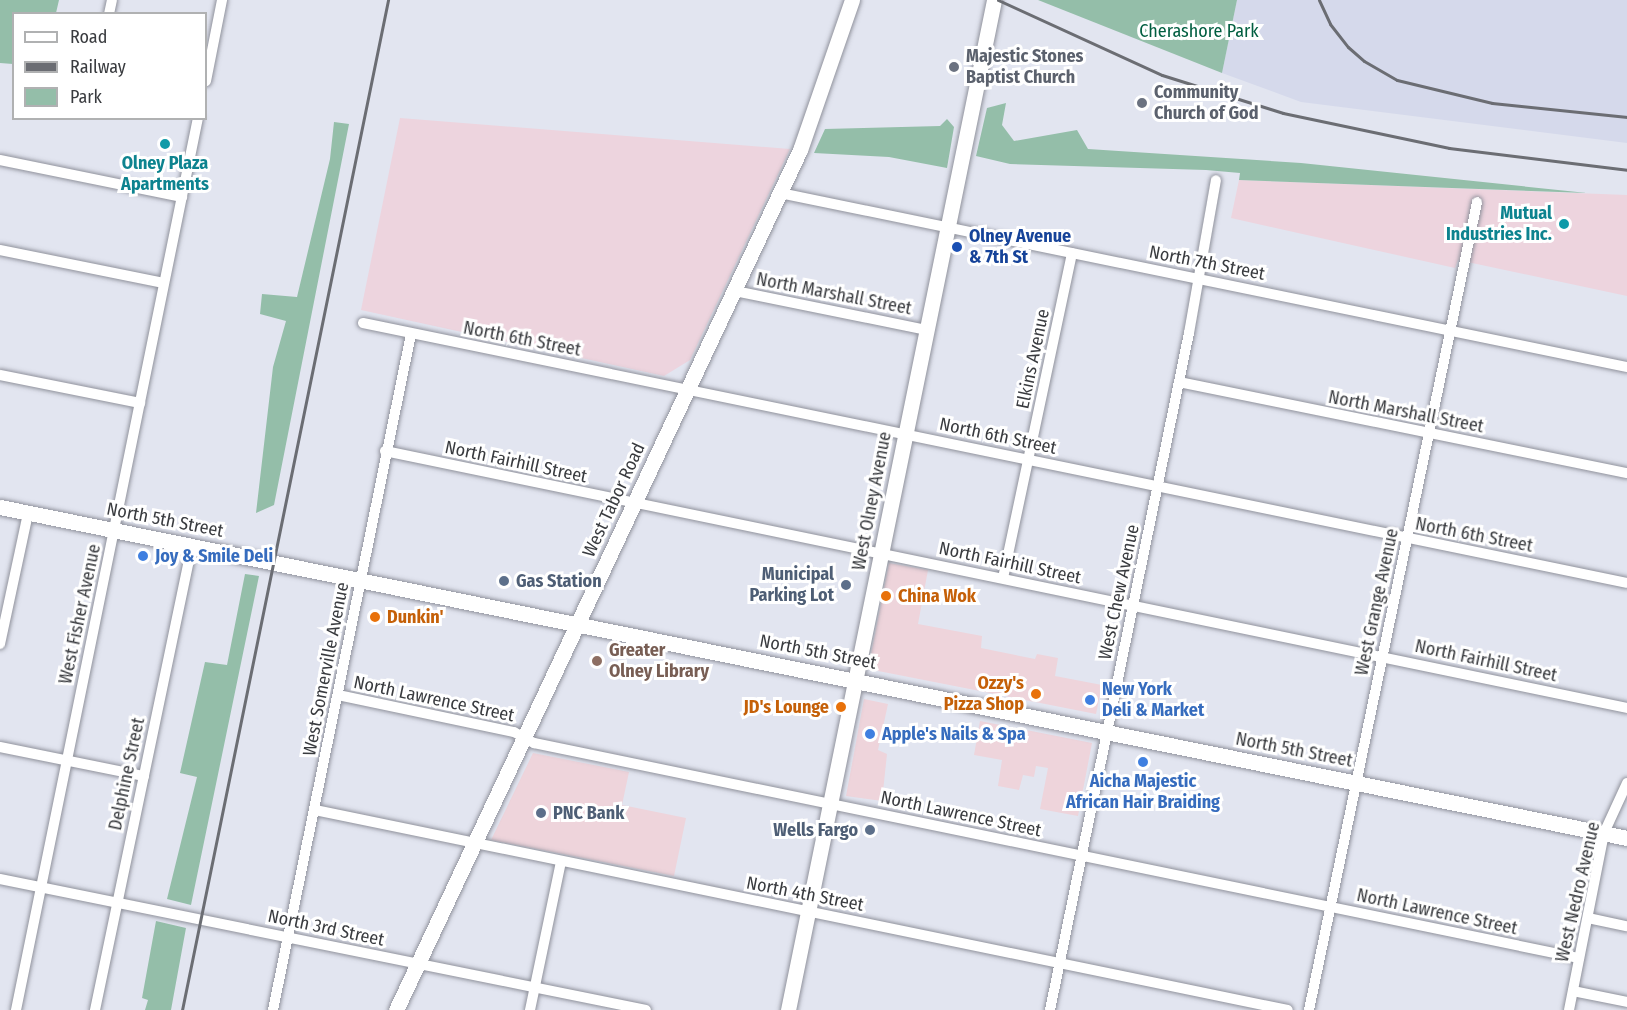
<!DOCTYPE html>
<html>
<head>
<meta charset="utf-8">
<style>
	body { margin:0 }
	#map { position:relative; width:1627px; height:1010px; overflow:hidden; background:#e2e5f0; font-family:"Fira Sans Condensed",sans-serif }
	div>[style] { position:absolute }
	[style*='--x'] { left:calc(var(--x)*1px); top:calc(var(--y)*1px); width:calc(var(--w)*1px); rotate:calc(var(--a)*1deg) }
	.commercial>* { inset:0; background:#eed4db }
	.industrial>* { inset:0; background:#edd4de }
	.built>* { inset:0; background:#d5d9eb }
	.green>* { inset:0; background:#94bea9 }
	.roads { filter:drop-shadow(0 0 2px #90929c) drop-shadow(0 0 2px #90929c) }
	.street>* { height:10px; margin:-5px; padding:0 5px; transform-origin:5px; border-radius:5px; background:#fff }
	.secondary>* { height:15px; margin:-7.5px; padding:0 7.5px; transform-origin:7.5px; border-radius:7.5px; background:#fff }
	.rail>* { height:3px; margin:-1.5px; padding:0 1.5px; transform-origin:1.5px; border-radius:1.5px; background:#6b6d73 }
	.dots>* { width:16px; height:16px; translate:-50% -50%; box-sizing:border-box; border:3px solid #fff; border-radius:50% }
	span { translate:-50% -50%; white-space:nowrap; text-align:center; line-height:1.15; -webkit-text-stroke:6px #fff; paint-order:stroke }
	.park-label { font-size:18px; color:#015e40 }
	.worship-label { font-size:18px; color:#5b616d; font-weight:700 }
	.left { translate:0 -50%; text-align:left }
	.culture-label { font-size:18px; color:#0d838f; font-weight:700 }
	.right { translate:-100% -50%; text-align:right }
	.transit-label { font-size:18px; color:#164399; font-weight:700 }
	.street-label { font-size:18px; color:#393b3f }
	.shop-label { font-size:18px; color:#366cbe; font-weight:700 }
	.service-label { font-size:18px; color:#4e5e75; font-weight:700 }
	.food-label { font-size:18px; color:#c56008; font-weight:700 }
	.education-label { font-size:18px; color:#785e54; font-weight:700 }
	.legend { position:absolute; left:12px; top:12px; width:195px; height:108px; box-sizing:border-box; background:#fff; border:2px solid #b0b1b2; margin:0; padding:8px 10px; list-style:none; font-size:18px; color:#393b3f }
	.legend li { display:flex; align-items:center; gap:12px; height:30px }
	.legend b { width:30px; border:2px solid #b0b1b2 }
</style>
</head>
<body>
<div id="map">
	<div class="commercial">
		<i style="clip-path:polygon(889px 563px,928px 570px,918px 624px,982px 636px,981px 648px,1035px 659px,1037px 654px,1058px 658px,1055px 676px,1102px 685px,1096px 714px,868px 669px)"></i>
		<i style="clip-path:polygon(864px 699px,888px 704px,878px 750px,887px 754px,882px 801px,846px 796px)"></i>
		<i style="clip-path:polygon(980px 721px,1092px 743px,1078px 816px,1040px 809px,1048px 768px,1036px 766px,1034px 777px,1023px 775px,1019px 790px,998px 786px,1002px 760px,974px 755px)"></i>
		<i style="clip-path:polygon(533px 753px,629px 772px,622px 805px,686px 818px,674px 876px,491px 840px)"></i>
	</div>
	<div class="industrial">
		<i style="clip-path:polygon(400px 118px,790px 149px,690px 360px,664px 376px,361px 310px)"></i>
		<i style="clip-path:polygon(1239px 180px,1627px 195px,1627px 296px,1458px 260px,1455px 268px,1231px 218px)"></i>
	</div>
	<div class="built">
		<i style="clip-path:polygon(1237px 0,1627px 0,1627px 143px,1301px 102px,1222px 73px)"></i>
	</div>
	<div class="green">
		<i style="clip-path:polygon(0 0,59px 0,56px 13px,14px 14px,13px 64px,0 63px)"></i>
		<i style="clip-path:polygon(1038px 0,1237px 0,1222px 73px)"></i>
		<i style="clip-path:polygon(1006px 103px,1002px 125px,1014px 141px,1077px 130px,1088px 149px,1301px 163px,1587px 193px,1239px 180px,1240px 173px,1206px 170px,1010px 164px,976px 156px,987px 108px)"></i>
		<i style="clip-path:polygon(947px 119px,954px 127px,947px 168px,889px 157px,814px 153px,825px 129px,940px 126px)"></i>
		<i style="clip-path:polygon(334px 122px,349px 124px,274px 505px,256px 513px,273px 367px,286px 321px,260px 314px,262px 294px,297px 297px,330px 159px)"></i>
		<i style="clip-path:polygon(245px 574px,259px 576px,191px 905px,167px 899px,197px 777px,180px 773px,205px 662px,227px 665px)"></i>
		<i style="clip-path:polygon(156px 921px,186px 928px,171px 1010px,145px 1010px,148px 1000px,142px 998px)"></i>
	</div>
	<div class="roads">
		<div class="street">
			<i style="--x:109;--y:14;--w:14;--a:-78"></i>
			<i style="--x:206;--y:81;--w:83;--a:-78.8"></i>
			<i style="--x:0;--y:160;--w:186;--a:11.5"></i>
			<i style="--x:780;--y:193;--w:865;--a:11.61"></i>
			<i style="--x:0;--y:250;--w:167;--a:11.4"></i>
			<i style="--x:735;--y:291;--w:196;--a:11.5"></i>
			<i style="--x:363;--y:323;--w:1290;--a:11.62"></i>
			<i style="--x:0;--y:375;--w:143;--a:11.3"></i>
			<i style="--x:1179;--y:382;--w:457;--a:11.5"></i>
			<i style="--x:385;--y:451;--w:1268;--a:11.69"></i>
			<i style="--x:1003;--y:578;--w:332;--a:-78"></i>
			<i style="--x:0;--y:644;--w:134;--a:-77.9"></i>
			<i style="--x:338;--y:695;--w:180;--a:11.9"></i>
			<i style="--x:514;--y:732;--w:23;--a:29"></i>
			<i style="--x:534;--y:743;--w:1067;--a:11.63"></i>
			<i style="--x:0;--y:747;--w:147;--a:11.4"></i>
			<i style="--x:315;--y:810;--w:993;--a:11.62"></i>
			<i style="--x:0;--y:879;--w:659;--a:11.46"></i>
			<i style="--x:1588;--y:918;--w:40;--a:12"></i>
			<i style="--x:1573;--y:991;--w:55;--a:11.5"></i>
			<i style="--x:16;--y:1010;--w:910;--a:-78.47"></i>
			<i style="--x:95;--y:1010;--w:475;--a:-78.2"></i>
			<i style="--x:273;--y:1010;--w:690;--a:-78.46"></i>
			<i style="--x:530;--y:1010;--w:151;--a:-78.2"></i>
			<i style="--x:1050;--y:1010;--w:691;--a:-78.4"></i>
			<i style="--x:1189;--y:333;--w:155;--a:-80"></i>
			<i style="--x:1309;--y:1010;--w:825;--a:-78.25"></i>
			<i style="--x:1569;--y:1010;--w:180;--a:-78.8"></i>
			<i style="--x:1604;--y:833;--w:55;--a:-65.3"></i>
		</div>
		<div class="secondary">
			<i style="--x:0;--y:507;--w:1660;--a:11.5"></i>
			<i style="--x:396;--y:1010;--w:950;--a:-64.84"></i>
			<i style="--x:800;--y:150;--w:159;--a:-70.9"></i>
			<i style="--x:788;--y:1010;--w:1031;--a:-78.47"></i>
		</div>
	</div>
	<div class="rail">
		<i style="--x:998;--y:0;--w:180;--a:24.6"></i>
		<i style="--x:1162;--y:75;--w:127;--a:17.4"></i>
		<i style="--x:1283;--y:113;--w:170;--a:11.9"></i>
		<i style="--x:1449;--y:148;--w:179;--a:7"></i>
		<i style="--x:1319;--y:0;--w:26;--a:65"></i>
		<i style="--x:1330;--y:24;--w:29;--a:52"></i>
		<i style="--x:1348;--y:47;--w:21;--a:41"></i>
		<i style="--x:1364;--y:61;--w:38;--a:30"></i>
		<i style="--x:1397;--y:80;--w:98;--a:13.6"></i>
		<i style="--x:1492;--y:103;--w:136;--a:5.9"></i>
		<i style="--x:182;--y:1010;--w:1031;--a:-78.47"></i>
	</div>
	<div class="dots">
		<i style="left:954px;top:67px;background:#6b7280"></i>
		<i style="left:1142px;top:103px;background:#6b7280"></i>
		<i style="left:165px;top:144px;background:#0f9aa8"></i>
		<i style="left:1564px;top:224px;background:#0f9aa8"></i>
		<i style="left:957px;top:247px;background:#1a4fb4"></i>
		<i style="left:143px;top:556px;background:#3f7fe0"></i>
		<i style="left:504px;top:581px;background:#5c6f8a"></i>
		<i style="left:846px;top:585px;background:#5c6f8a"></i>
		<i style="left:886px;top:596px;background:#e8710a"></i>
		<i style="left:375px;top:617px;background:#e8710a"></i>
		<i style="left:597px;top:661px;background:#8d6e63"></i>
		<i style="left:1036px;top:694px;background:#e8710a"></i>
		<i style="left:1090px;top:700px;background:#3f7fe0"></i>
		<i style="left:841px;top:707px;background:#e8710a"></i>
		<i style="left:870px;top:734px;background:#3f7fe0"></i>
		<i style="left:1143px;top:762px;background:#3f7fe0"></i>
		<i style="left:541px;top:813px;background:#5c6f8a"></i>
		<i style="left:870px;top:830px;background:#5c6f8a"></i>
	</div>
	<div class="park-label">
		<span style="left:1199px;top:31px">Cherashore Park</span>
	</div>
	<div class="worship-label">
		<span class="left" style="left:966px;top:67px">Majestic Stones<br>Baptist Church</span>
		<span class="left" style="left:1154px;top:103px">Community<br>Church of God</span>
	</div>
	<div class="culture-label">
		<span style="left:165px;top:174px">Olney Plaza<br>Apartments</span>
		<span class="right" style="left:1552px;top:224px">Mutual<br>Industries Inc.</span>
	</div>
	<div class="transit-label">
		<span class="left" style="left:969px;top:247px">Olney Avenue<br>&amp; 7th St</span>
	</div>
	<div class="street-label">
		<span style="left:1207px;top:263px;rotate:11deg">North 7th Street</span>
		<span style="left:834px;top:294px;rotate:11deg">North Marshall Street</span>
		<span style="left:522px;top:339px;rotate:11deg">North 6th Street</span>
		<span style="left:1033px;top:359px;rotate:-78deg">Elkins Avenue</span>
		<span style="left:1406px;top:412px;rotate:11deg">North Marshall Street</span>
		<span style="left:998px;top:436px;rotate:12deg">North 6th Street</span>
		<span style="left:516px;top:462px;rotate:12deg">North Fairhill Street</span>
		<span style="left:614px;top:500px;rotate:-65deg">West Tabor Road</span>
		<span style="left:872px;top:501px;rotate:-79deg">West Olney Avenue</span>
		<span style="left:165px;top:520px;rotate:11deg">North 5th Street</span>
		<span style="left:1474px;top:535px;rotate:11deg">North 6th Street</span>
		<span style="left:1010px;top:563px;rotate:12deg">North Fairhill Street</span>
		<span style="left:1119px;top:592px;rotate:-78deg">West Chew Avenue</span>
		<span style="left:1377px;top:602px;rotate:-78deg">West Grange Avenue</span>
		<span style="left:80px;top:614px;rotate:-78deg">West Fisher Avenue</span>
		<span style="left:818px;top:652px;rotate:11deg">North 5th Street</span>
		<span style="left:1486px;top:661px;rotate:12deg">North Fairhill Street</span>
		<span style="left:326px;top:669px;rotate:-79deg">West Somerville Avenue</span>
		<span style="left:434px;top:699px;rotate:12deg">North Lawrence Street</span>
		<span style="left:1294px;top:750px;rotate:11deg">North 5th Street</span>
		<span style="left:127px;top:774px;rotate:-78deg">Delphine Street</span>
		<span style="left:961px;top:814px;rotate:12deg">North Lawrence Street</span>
		<span style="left:1578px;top:892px;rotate:-77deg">West Nedro Avenue</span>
		<span style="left:805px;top:894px;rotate:11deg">North 4th Street</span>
		<span style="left:1437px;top:912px;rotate:12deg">North Lawrence Street</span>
		<span style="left:326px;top:928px;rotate:12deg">North 3rd Street</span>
	</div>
	<div class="shop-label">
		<span class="left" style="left:155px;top:556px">Joy &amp; Smile Deli</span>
		<span class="left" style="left:1102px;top:700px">New York<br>Deli &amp; Market</span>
		<span class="left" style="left:882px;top:734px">Apple's Nails &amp; Spa</span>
		<span style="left:1143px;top:792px">Aicha Majestic<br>African Hair Braiding</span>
	</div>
	<div class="service-label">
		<span class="right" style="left:834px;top:585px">Municipal<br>Parking Lot</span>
		<span class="left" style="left:516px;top:581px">Gas Station</span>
		<span class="left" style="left:553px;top:813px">PNC Bank</span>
		<span class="right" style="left:858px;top:830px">Wells Fargo</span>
	</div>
	<div class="food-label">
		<span class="left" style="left:898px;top:596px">China Wok</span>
		<span class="left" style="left:387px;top:617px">Dunkin'</span>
		<span class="right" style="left:1024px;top:694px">Ozzy's<br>Pizza Shop</span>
		<span class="right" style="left:829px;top:707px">JD's Lounge</span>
	</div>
	<div class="education-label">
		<span class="left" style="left:609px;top:661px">Greater<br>Olney Library</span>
	</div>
	<ul class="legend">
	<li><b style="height:8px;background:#fff"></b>Road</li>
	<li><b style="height:8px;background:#6b6d73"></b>Railway</li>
	<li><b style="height:16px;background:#94bea9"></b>Park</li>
	</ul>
</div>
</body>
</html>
